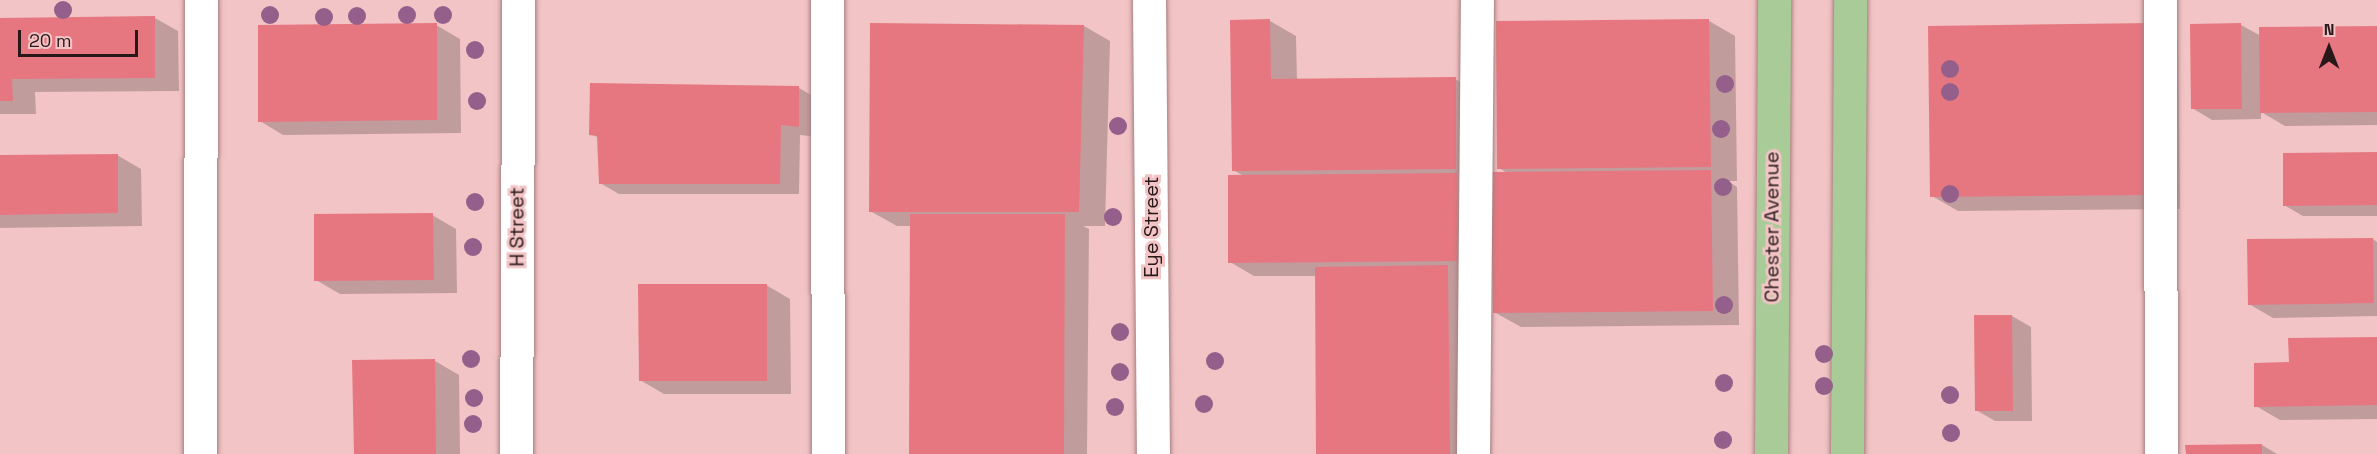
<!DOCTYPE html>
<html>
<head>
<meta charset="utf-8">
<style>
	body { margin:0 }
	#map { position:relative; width:2377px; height:454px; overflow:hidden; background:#f2c4c5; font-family:"Space Grotesk",sans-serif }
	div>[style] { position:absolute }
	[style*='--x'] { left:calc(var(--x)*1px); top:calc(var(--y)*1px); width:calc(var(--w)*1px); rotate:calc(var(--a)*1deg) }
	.shadow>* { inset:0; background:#0003 }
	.building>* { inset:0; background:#e67780 }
	.roads { filter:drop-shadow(0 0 2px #a87e7f) drop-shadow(0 0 2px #a87e7f) }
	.minor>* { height:33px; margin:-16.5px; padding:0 16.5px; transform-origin:16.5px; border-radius:16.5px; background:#fff }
	.major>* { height:33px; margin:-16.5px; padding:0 16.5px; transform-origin:16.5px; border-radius:16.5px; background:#a9cb98 }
	.trees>* { width:18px; height:18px; margin:-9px; border-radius:50%; background:#945f8b }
	span { translate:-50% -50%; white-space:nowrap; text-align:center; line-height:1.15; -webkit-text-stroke:6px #f2c4c5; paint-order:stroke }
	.street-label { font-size:20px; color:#281819 }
	.north { position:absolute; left:2299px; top:18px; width:60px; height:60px; -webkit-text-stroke:4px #f2c4c5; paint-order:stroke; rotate:0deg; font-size:16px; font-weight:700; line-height:24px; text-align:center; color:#281819 }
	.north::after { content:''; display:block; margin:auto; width:21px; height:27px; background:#281819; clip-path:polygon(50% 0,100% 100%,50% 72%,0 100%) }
	.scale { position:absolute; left:18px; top:30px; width:120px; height:27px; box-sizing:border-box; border:3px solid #281819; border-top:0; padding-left:8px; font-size:18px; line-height:21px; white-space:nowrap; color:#281819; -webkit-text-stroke:4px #f2c4c5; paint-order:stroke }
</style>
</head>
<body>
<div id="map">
	<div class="shadow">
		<i style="clip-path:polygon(155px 18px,178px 31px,179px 91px,35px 92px,36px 114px,0 114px,0 19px)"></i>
		<i style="clip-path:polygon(1270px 21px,1296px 36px,1297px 80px,1455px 79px,1482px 94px,1476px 454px,1318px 454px,1316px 276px,1254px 276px,1230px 262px,1244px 176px,1233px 170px)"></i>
		<i style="clip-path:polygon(1709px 21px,1735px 36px,1737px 181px,1728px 181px,1737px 187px,1739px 325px,1521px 327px,1494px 312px,1507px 173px,1499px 168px)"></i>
		<i style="clip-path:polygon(436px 25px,460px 39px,461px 133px,283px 135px,260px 121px)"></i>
		<i style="clip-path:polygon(2152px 25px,2178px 40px,2180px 209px,1958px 211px,1932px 196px)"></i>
		<i style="clip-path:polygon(2241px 25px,2261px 36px,2377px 28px,2377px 125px,2285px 126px,2261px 112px,2261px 119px,2212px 120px,2192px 108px)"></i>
		<i style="clip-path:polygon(1084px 26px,1110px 41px,1105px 226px,1083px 226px,1089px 229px,1087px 454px,911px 454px,912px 226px,897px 226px,870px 211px)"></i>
		<i style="clip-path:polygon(799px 88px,818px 99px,818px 137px,800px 135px,799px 194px,619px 194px,600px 183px,599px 138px,591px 134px)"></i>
		<i style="clip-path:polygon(2377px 154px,2377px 216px,2303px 216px,2284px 205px)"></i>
		<i style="clip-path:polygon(117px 155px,141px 169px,142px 226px,0 228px,0 157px)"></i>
		<i style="clip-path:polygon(432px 215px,456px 229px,457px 293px,340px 294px,316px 280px)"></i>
		<i style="clip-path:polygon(2373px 239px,2377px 242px,2377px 316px,2273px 318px,2249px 304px)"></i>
		<i style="clip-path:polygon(766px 285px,790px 299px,791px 394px,664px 394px,640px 380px)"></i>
		<i style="clip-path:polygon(2012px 316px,2031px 327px,2032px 421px,1995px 421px,1976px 410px)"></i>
		<i style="clip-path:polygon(2377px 339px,2377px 419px,2280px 420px,2256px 406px,2290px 363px)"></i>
		<i style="clip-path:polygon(435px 361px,459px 375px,460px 454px,355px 454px)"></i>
		<i style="clip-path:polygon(2262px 445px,2277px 454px,2187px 454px,2187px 447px)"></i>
	</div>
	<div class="building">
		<i style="clip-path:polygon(155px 16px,155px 78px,12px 79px,13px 101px,0 101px,0 18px)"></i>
		<i style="clip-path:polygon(1270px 19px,1271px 79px,1456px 77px,1456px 169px,1232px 171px,1230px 20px)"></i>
		<i style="clip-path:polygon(1709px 19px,1711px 167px,1497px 169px,1496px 21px)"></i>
		<i style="clip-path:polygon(437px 23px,437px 120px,258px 122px,258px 25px)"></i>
		<i style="clip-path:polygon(870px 23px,1084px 25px,1079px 212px,869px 212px)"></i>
		<i style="clip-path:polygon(2152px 23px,2154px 195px,1930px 197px,1928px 26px)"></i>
		<i style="clip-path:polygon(2241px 23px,2242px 109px,2191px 109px,2190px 24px)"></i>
		<i style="clip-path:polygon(2377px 26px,2377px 112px,2260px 113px,2259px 27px)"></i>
		<i style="clip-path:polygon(590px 83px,799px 86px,799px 127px,781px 125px,780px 184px,599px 184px,597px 136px,589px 135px)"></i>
		<i style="clip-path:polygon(2377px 152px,2377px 205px,2283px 206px,2283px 153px)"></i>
		<i style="clip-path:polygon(118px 154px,118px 213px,0 215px,0 155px)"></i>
		<i style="clip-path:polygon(1711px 170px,1713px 311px,1493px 313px,1491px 172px)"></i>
		<i style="clip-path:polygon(1457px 173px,1458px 261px,1228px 263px,1228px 175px)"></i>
		<i style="clip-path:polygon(433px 213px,434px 280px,314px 281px,314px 214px)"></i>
		<i style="clip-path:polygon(910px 214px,1065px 214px,1064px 454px,909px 454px)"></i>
		<i style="clip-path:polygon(2373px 238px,2374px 303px,2248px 305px,2247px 239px)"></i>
		<i style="clip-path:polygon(1448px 265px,1450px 454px,1316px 454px,1315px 267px)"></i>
		<i style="clip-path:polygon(638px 284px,767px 284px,767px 381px,639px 381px)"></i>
		<i style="clip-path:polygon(1974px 315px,2012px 315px,2013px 411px,1975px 411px)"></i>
		<i style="clip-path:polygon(2377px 337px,2377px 405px,2254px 407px,2254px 363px,2289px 362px,2288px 338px)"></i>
		<i style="clip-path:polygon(435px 359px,436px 454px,354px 454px,352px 360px)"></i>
		<i style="clip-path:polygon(2262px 444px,2262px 454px,2186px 454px,2185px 445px)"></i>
	</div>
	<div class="roads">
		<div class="minor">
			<i style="--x:827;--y:0;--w:454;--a:89.9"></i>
			<i style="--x:1149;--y:0;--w:454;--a:89.5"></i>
			<i style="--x:2160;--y:0;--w:454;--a:89.9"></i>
			<i style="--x:200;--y:454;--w:454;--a:-89.9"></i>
			<i style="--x:516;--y:454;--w:454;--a:-89.7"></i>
			<i style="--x:1473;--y:454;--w:454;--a:-89.5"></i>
		</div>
		<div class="major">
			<i style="--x:1771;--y:454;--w:454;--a:-89.6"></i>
			<i style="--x:1847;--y:454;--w:454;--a:-89.6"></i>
		</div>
	</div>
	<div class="trees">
		<i style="left:63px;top:10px"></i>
		<i style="left:270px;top:15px"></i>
		<i style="left:407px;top:15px"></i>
		<i style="left:443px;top:15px"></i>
		<i style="left:357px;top:16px"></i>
		<i style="left:324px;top:17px"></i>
		<i style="left:475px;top:50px"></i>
		<i style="left:1950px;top:69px"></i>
		<i style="left:1725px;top:84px"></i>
		<i style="left:1950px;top:92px"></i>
		<i style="left:477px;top:101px"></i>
		<i style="left:1118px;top:126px"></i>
		<i style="left:1721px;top:129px"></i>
		<i style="left:1723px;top:187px"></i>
		<i style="left:1950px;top:194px"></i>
		<i style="left:475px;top:202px"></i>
		<i style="left:1113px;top:217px"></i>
		<i style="left:473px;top:247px"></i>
		<i style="left:1724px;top:305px"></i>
		<i style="left:1120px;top:332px"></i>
		<i style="left:1824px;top:354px"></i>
		<i style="left:471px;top:359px"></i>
		<i style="left:1215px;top:361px"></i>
		<i style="left:1120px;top:372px"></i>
		<i style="left:1724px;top:383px"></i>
		<i style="left:1824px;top:386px"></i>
		<i style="left:1950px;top:395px"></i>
		<i style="left:474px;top:398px"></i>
		<i style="left:1204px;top:404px"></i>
		<i style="left:1115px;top:407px"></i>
		<i style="left:473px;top:424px"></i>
		<i style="left:1951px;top:433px"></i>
		<i style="left:1723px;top:440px"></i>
	</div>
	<div class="street-label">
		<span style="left:517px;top:227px;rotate:-90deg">H Street</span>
		<span style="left:1151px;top:227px;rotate:-90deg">Eye Street</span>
		<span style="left:1772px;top:227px;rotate:-90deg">Chester Avenue</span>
	</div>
	<div class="north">N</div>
	<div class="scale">20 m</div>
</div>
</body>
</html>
